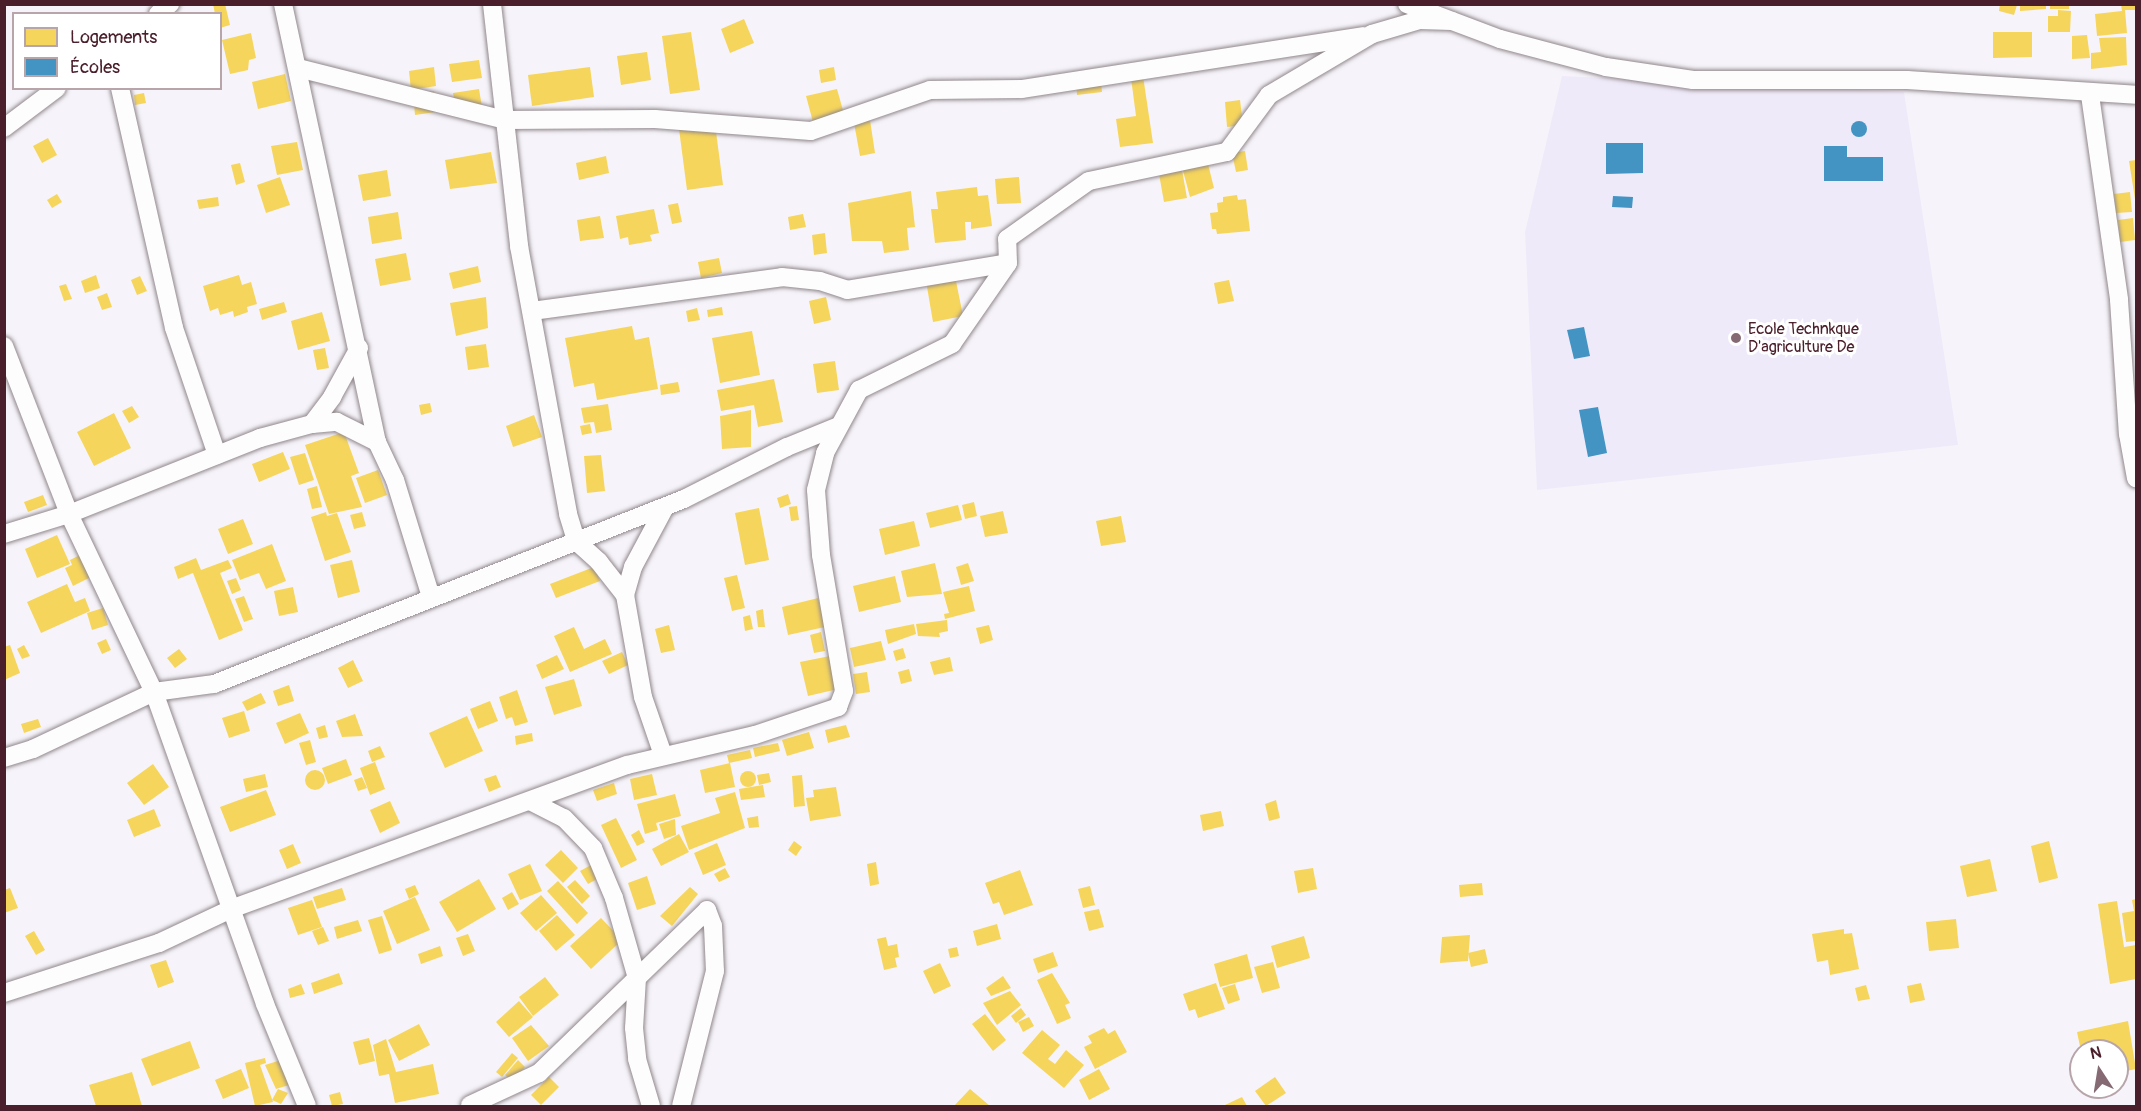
<!DOCTYPE html>
<html>
<head>
<meta charset="utf-8">
<style>
	body { margin:0 }
	#map { position:relative; width:2141px; height:1111px; overflow:hidden; background:#f6f4fa; font-family:Pangolin,sans-serif }
	div>[style] { position:absolute }
	[style*='--x'] { left:calc(var(--x)*1px); top:calc(var(--y)*1px); width:calc(var(--w)*1px); rotate:calc(var(--a)*1deg) }
	.built>* { inset:0; background:#efeaf9 }
	.homes>* { inset:0; background:#f6d55c }
	.round { border-radius:50% }
	.schools>* { inset:0; background:#4393c3 }
	.roads { filter:drop-shadow(0 0 2px #90878b) drop-shadow(0 0 2px #90878b) }
	.street>* { height:18px; margin:-9px; padding:0 9px; transform-origin:9px; border-radius:9px; background:#fefdfe }
	.dots>* { width:16px; height:16px; translate:-50% -50%; box-sizing:border-box; border:3px solid #fff; border-radius:50% }
	span { translate:-50% -50%; white-space:nowrap; text-align:center; line-height:1.15; -webkit-text-stroke:6px #fff; paint-order:stroke }
	.poi-label { font-size:16px; color:#4a1f2b }
	.left { translate:0 -50%; text-align:left }
	.frame { position:absolute; inset:0; border:6px solid #4a1f2b; pointer-events:none }
	.legend { position:absolute; left:12px; top:12px; width:210px; height:78px; box-sizing:border-box; background:#fff; border:2px solid #b7a5aa; margin:0; padding:8px 10px; list-style:none; font-size:18px; color:#4a1f2b }
	.legend li { display:flex; align-items:center; gap:12px; height:30px }
	.legend b { width:30px; border:2px solid #b7a5aa }
	.north { position:absolute; left:2069px; top:1039px; width:60px; height:60px; box-sizing:border-box; background:#fff; border:2px solid #b7a5aa; border-radius:50%; rotate:348deg; font-size:16px; font-weight:700; line-height:24px; text-align:center; color:#4a1f2b }
	.north::after { content:''; display:block; margin:auto; width:21px; height:27px; background:#866a73; clip-path:polygon(50% 0,100% 100%,50% 72%,0 100%) }
</style>
</head>
<body>
<div id="map">
	<div class="built">
		<i style="clip-path:polygon(1562px 76px,1904px 92px,1958px 445px,1537px 490px,1525px 232px)"></i>
	</div>
	<div class="homes">
		<i style="clip-path:polygon(213px 4px,225px 4px,230px 25px,220px 28px,220px 14px,215px 14px)"></i>
		<i style="clip-path:polygon(2000px 4px,2017px 5px,2014px 15px,1999px 11px)"></i>
		<i style="clip-path:polygon(2020px 4px,2046px 4px,2046px 9px,2020px 11px)"></i>
		<i style="clip-path:polygon(2050px 4px,2069px 4px,2069px 9px,2050px 9px)"></i>
		<i style="clip-path:polygon(2121px 4px,2135px 4px,2135px 10px,2125px 10px,2127px 33px,2097px 36px,2095px 14px,2122px 11px)"></i>
		<i style="clip-path:polygon(2058px 10px,2071px 11px,2070px 32px,2048px 32px,2048px 16px,2058px 16px)"></i>
		<i style="clip-path:polygon(744px 19px,754px 43px,730px 53px,721px 29px)"></i>
		<i style="clip-path:polygon(691px 32px,700px 90px,670px 94px,662px 36px)"></i>
		<i style="clip-path:polygon(1993px 32px,2032px 32px,2032px 57px,1993px 58px)"></i>
		<i style="clip-path:polygon(251px 33px,256px 58px,249px 60px,248px 70px,230px 74px,222px 40px)"></i>
		<i style="clip-path:polygon(2087px 35px,2090px 58px,2072px 59px,2072px 36px)"></i>
		<i style="clip-path:polygon(2126px 37px,2127px 65px,2091px 69px,2091px 53px,2101px 52px,2099px 38px)"></i>
		<i style="clip-path:polygon(647px 52px,651px 80px,621px 85px,617px 56px)"></i>
		<i style="clip-path:polygon(479px 60px,482px 78px,452px 82px,449px 64px)"></i>
		<i style="clip-path:polygon(434px 67px,436px 86px,411px 90px,409px 71px)"></i>
		<i style="clip-path:polygon(590px 67px,594px 97px,532px 106px,528px 75px)"></i>
		<i style="clip-path:polygon(834px 67px,836px 80px,821px 83px,819px 70px)"></i>
		<i style="clip-path:polygon(285px 74px,291px 101px,258px 109px,252px 82px)"></i>
		<i style="clip-path:polygon(1143px 76px,1153px 143px,1120px 147px,1116px 119px,1136px 116px,1131px 78px)"></i>
		<i style="clip-path:polygon(1101px 82px,1102px 92px,1077px 95px,1076px 84px)"></i>
		<i style="clip-path:polygon(479px 89px,482px 107px,457px 112px,453px 93px)"></i>
		<i style="clip-path:polygon(837px 89px,844px 114px,813px 122px,806px 96px)"></i>
		<i style="clip-path:polygon(434px 91px,436px 112px,415px 115px,413px 93px)"></i>
		<i style="clip-path:polygon(144px 93px,146px 103px,135px 105px,134px 95px)"></i>
		<i style="clip-path:polygon(1240px 100px,1243px 125px,1227px 127px,1225px 102px)"></i>
		<i style="clip-path:polygon(870px 120px,875px 153px,860px 156px,854px 123px)"></i>
		<i style="clip-path:polygon(715px 124px,723px 185px,687px 190px,679px 129px)"></i>
		<i style="clip-path:polygon(48px 138px,57px 155px,42px 163px,33px 146px)"></i>
		<i style="clip-path:polygon(297px 142px,303px 170px,277px 175px,271px 146px)"></i>
		<i style="clip-path:polygon(1245px 151px,1248px 170px,1236px 172px,1232px 153px)"></i>
		<i style="clip-path:polygon(491px 152px,497px 183px,450px 189px,445px 160px)"></i>
		<i style="clip-path:polygon(606px 156px,609px 173px,579px 180px,576px 163px)"></i>
		<i style="clip-path:polygon(1207px 160px,1214px 188px,1190px 197px,1182px 167px)"></i>
		<i style="clip-path:polygon(2136px 160px,2136px 199px,2135px 199px,2129px 161px)"></i>
		<i style="clip-path:polygon(240px 163px,245px 182px,236px 185px,231px 165px)"></i>
		<i style="clip-path:polygon(387px 170px,391px 196px,363px 201px,358px 175px)"></i>
		<i style="clip-path:polygon(1182px 170px,1187px 198px,1164px 202px,1159px 174px)"></i>
		<i style="clip-path:polygon(280px 177px,290px 205px,266px 213px,257px 185px)"></i>
		<i style="clip-path:polygon(1019px 177px,1021px 203px,997px 204px,995px 179px)"></i>
		<i style="clip-path:polygon(977px 187px,978px 196px,988px 195px,992px 226px,971px 229px,971px 222px,965px 222px,966px 240px,935px 243px,931px 209px,938px 209px,936px 192px)"></i>
		<i style="clip-path:polygon(911px 191px,915px 227px,907px 228px,909px 250px,884px 253px,882px 241px,852px 241px,848px 203px)"></i>
		<i style="clip-path:polygon(2130px 192px,2132px 212px,2116px 213px,2114px 194px)"></i>
		<i style="clip-path:polygon(57px 194px,62px 202px,52px 208px,47px 200px)"></i>
		<i style="clip-path:polygon(1237px 195px,1238px 200px,1246px 199px,1250px 231px,1217px 234px,1216px 229px,1212px 229px,1210px 213px,1218px 212px,1217px 203px,1223px 202px,1223px 197px)"></i>
		<i style="clip-path:polygon(218px 197px,219px 206px,199px 209px,197px 200px)"></i>
		<i style="clip-path:polygon(678px 203px,682px 222px,672px 224px,668px 205px)"></i>
		<i style="clip-path:polygon(654px 209px,659px 233px,650px 235px,652px 241px,629px 245px,628px 237px,620px 239px,616px 216px)"></i>
		<i style="clip-path:polygon(398px 212px,402px 239px,372px 244px,368px 217px)"></i>
		<i style="clip-path:polygon(803px 214px,806px 227px,790px 230px,788px 217px)"></i>
		<i style="clip-path:polygon(600px 216px,604px 238px,580px 241px,577px 220px)"></i>
		<i style="clip-path:polygon(2133px 218px,2135px 240px,2120px 242px,2118px 220px)"></i>
		<i style="clip-path:polygon(825px 233px,827px 253px,814px 255px,812px 235px)"></i>
		<i style="clip-path:polygon(406px 253px,411px 280px,380px 286px,375px 259px)"></i>
		<i style="clip-path:polygon(719px 258px,722px 273px,701px 278px,698px 262px)"></i>
		<i style="clip-path:polygon(478px 266px,481px 282px,453px 289px,449px 273px)"></i>
		<i style="clip-path:polygon(96px 275px,100px 288px,85px 293px,81px 281px)"></i>
		<i style="clip-path:polygon(239px 275px,242px 285px,251px 282px,257px 304px,247px 307px,248px 312px,234px 317px,233px 311px,220px 315px,218px 308px,210px 311px,203px 286px)"></i>
		<i style="clip-path:polygon(140px 276px,147px 291px,137px 295px,131px 280px)"></i>
		<i style="clip-path:polygon(955px 276px,963px 316px,933px 322px,926px 281px)"></i>
		<i style="clip-path:polygon(1229px 280px,1234px 301px,1218px 304px,1214px 283px)"></i>
		<i style="clip-path:polygon(66px 284px,72px 299px,64px 301px,59px 286px)"></i>
		<i style="clip-path:polygon(107px 293px,112px 307px,102px 310px,97px 297px)"></i>
		<i style="clip-path:polygon(486px 297px,488px 328px,456px 336px,450px 303px)"></i>
		<i style="clip-path:polygon(826px 297px,831px 320px,814px 324px,809px 301px)"></i>
		<i style="clip-path:polygon(284px 302px,287px 312px,262px 320px,259px 309px)"></i>
		<i style="clip-path:polygon(722px 307px,723px 315px,708px 317px,707px 310px)"></i>
		<i style="clip-path:polygon(697px 308px,700px 320px,688px 322px,686px 311px)"></i>
		<i style="clip-path:polygon(322px 312px,330px 341px,298px 350px,291px 321px)"></i>
		<i style="clip-path:polygon(632px 326px,635px 340px,649px 337px,658px 389px,597px 400px,594px 383px,574px 387px,565px 338px)"></i>
		<i style="clip-path:polygon(752px 331px,760px 375px,720px 383px,712px 338px)"></i>
		<i style="clip-path:polygon(486px 344px,489px 367px,468px 370px,465px 347px)"></i>
		<i style="clip-path:polygon(325px 348px,329px 368px,317px 370px,313px 350px)"></i>
		<i style="clip-path:polygon(835px 361px,839px 390px,817px 393px,813px 364px)"></i>
		<i style="clip-path:polygon(774px 379px,783px 422px,758px 427px,754px 405px,721px 411px,717px 390px)"></i>
		<i style="clip-path:polygon(678px 382px,680px 392px,661px 395px,660px 385px)"></i>
		<i style="clip-path:polygon(430px 403px,432px 412px,421px 415px,419px 405px)"></i>
		<i style="clip-path:polygon(608px 404px,612px 430px,596px 433px,594px 422px,584px 423px,581px 408px)"></i>
		<i style="clip-path:polygon(132px 406px,139px 417px,129px 423px,122px 411px)"></i>
		<i style="clip-path:polygon(751px 410px,751px 447px,722px 449px,720px 416px)"></i>
		<i style="clip-path:polygon(114px 413px,131px 448px,94px 466px,77px 432px)"></i>
		<i style="clip-path:polygon(534px 415px,542px 437px,513px 447px,506px 426px)"></i>
		<i style="clip-path:polygon(590px 424px,592px 433px,582px 435px,580px 426px)"></i>
		<i style="clip-path:polygon(344px 432px,359px 473px,351px 476px,362px 507px,329px 514px,305px 445px)"></i>
		<i style="clip-path:polygon(283px 452px,290px 469px,259px 482px,252px 464px)"></i>
		<i style="clip-path:polygon(305px 453px,314px 480px,299px 485px,290px 457px)"></i>
		<i style="clip-path:polygon(601px 455px,605px 491px,587px 493px,584px 456px)"></i>
		<i style="clip-path:polygon(378px 470px,387px 495px,365px 503px,356px 478px)"></i>
		<i style="clip-path:polygon(317px 486px,322px 507px,312px 509px,307px 489px)"></i>
		<i style="clip-path:polygon(788px 494px,791px 504px,780px 508px,777px 498px)"></i>
		<i style="clip-path:polygon(43px 495px,47px 505px,28px 512px,24px 502px)"></i>
		<i style="clip-path:polygon(974px 502px,977px 516px,965px 519px,962px 505px)"></i>
		<i style="clip-path:polygon(958px 505px,962px 520px,930px 528px,926px 513px)"></i>
		<i style="clip-path:polygon(797px 506px,799px 520px,791px 521px,789px 507px)"></i>
		<i style="clip-path:polygon(759px 508px,769px 560px,745px 565px,735px 513px)"></i>
		<i style="clip-path:polygon(1003px 511px,1008px 533px,985px 537px,980px 516px)"></i>
		<i style="clip-path:polygon(326px 512px,327px 516px,337px 513px,351px 552px,325px 561px,311px 517px)"></i>
		<i style="clip-path:polygon(362px 512px,366px 526px,354px 529px,350px 515px)"></i>
		<i style="clip-path:polygon(1121px 516px,1126px 542px,1101px 546px,1096px 521px)"></i>
		<i style="clip-path:polygon(243px 519px,253px 544px,228px 554px,218px 529px)"></i>
		<i style="clip-path:polygon(914px 521px,920px 546px,885px 555px,879px 529px)"></i>
		<i style="clip-path:polygon(57px 535px,70px 564px,37px 578px,25px 549px)"></i>
		<i style="clip-path:polygon(272px 544px,286px 581px,266px 589px,259px 573px,240px 580px,232px 560px)"></i>
		<i style="clip-path:polygon(82px 554px,93px 576px,73px 586px,65px 568px,72px 565px,70px 560px)"></i>
		<i style="clip-path:polygon(196px 558px,201px 570px,228px 560px,232px 568px,220px 573px,243px 630px,219px 640px,193px 573px,178px 579px,174px 567px)"></i>
		<i style="clip-path:polygon(352px 560px,360px 592px,338px 598px,330px 565px)"></i>
		<i style="clip-path:polygon(935px 563px,942px 594px,907px 597px,901px 571px)"></i>
		<i style="clip-path:polygon(968px 563px,974px 581px,961px 585px,956px 567px)"></i>
		<i style="clip-path:polygon(594px 567px,600px 581px,556px 598px,550px 584px)"></i>
		<i style="clip-path:polygon(737px 575px,745px 608px,732px 611px,724px 578px)"></i>
		<i style="clip-path:polygon(895px 576px,901px 602px,859px 612px,853px 586px)"></i>
		<i style="clip-path:polygon(236px 578px,241px 590px,232px 594px,227px 581px)"></i>
		<i style="clip-path:polygon(67px 584px,75px 602px,85px 598px,90px 611px,41px 633px,27px 602px)"></i>
		<i style="clip-path:polygon(969px 586px,975px 611px,945px 619px,944px 614px,949px 613px,943px 592px)"></i>
		<i style="clip-path:polygon(293px 587px,298px 612px,279px 616px,274px 591px)"></i>
		<i style="clip-path:polygon(244px 596px,253px 619px,244px 622px,235px 599px)"></i>
		<i style="clip-path:polygon(818px 598px,825px 627px,788px 635px,782px 607px)"></i>
		<i style="clip-path:polygon(103px 608px,108px 625px,92px 630px,87px 613px)"></i>
		<i style="clip-path:polygon(763px 609px,765px 627px,758px 627px,756px 611px)"></i>
		<i style="clip-path:polygon(750px 615px,753px 629px,745px 631px,743px 617px)"></i>
		<i style="clip-path:polygon(947px 620px,948px 631px,939px 633px,940px 637px,918px 636px,916px 624px)"></i>
		<i style="clip-path:polygon(914px 624px,916px 634px,888px 644px,885px 630px)"></i>
		<i style="clip-path:polygon(669px 625px,675px 650px,661px 653px,655px 629px)"></i>
		<i style="clip-path:polygon(989px 625px,993px 640px,980px 644px,976px 628px)"></i>
		<i style="clip-path:polygon(574px 627px,584px 649px,605px 639px,612px 654px,570px 672px,554px 636px)"></i>
		<i style="clip-path:polygon(821px 632px,825px 651px,814px 653px,810px 635px)"></i>
		<i style="clip-path:polygon(106px 639px,111px 650px,102px 654px,97px 643px)"></i>
		<i style="clip-path:polygon(881px 641px,886px 660px,854px 667px,850px 648px)"></i>
		<i style="clip-path:polygon(10px 645px,20px 673px,4px 680px,4px 647px)"></i>
		<i style="clip-path:polygon(24px 645px,30px 656px,22px 659px,17px 649px)"></i>
		<i style="clip-path:polygon(903px 648px,906px 658px,896px 661px,893px 651px)"></i>
		<i style="clip-path:polygon(179px 649px,187px 659px,175px 668px,167px 658px)"></i>
		<i style="clip-path:polygon(622px 652px,628px 665px,609px 674px,602px 661px)"></i>
		<i style="clip-path:polygon(557px 655px,564px 669px,542px 679px,536px 665px)"></i>
		<i style="clip-path:polygon(830px 656px,838px 689px,808px 696px,800px 662px)"></i>
		<i style="clip-path:polygon(950px 657px,953px 671px,934px 675px,930px 662px)"></i>
		<i style="clip-path:polygon(353px 660px,363px 681px,348px 688px,338px 668px)"></i>
		<i style="clip-path:polygon(909px 669px,912px 681px,901px 684px,898px 672px)"></i>
		<i style="clip-path:polygon(867px 672px,870px 692px,856px 694px,853px 674px)"></i>
		<i style="clip-path:polygon(574px 679px,582px 706px,554px 715px,545px 687px)"></i>
		<i style="clip-path:polygon(289px 685px,294px 701px,278px 706px,273px 691px)"></i>
		<i style="clip-path:polygon(517px 690px,528px 722px,515px 726px,512px 717px,506px 719px,499px 697px)"></i>
		<i style="clip-path:polygon(261px 693px,266px 703px,247px 711px,242px 702px)"></i>
		<i style="clip-path:polygon(490px 701px,498px 721px,478px 729px,470px 709px)"></i>
		<i style="clip-path:polygon(244px 711px,250px 731px,229px 738px,222px 718px)"></i>
		<i style="clip-path:polygon(300px 713px,309px 733px,285px 744px,276px 723px)"></i>
		<i style="clip-path:polygon(355px 714px,363px 736px,342px 737px,336px 721px)"></i>
		<i style="clip-path:polygon(467px 716px,483px 751px,445px 768px,429px 733px)"></i>
		<i style="clip-path:polygon(38px 719px,41px 727px,24px 733px,21px 724px)"></i>
		<i style="clip-path:polygon(325px 725px,328px 737px,319px 739px,316px 728px)"></i>
		<i style="clip-path:polygon(846px 725px,850px 737px,828px 743px,825px 730px)"></i>
		<i style="clip-path:polygon(809px 732px,814px 748px,787px 756px,782px 740px)"></i>
		<i style="clip-path:polygon(532px 733px,533px 741px,516px 745px,515px 736px)"></i>
		<i style="clip-path:polygon(310px 740px,316px 762px,306px 765px,299px 743px)"></i>
		<i style="clip-path:polygon(778px 743px,780px 751px,755px 757px,753px 748px)"></i>
		<i style="clip-path:polygon(380px 746px,385px 757px,372px 762px,368px 751px)"></i>
		<i style="clip-path:polygon(750px 750px,752px 758px,729px 763px,727px 755px)"></i>
		<i style="clip-path:polygon(346px 759px,352px 775px,328px 784px,322px 768px)"></i>
		<i style="clip-path:polygon(375px 762px,385px 789px,370px 795px,360px 768px)"></i>
		<i style="clip-path:polygon(730px 763px,735px 787px,705px 793px,700px 770px)"></i>
		<i style="clip-path:polygon(153px 764px,169px 787px,144px 805px,127px 783px)"></i>
		<i class="round" style="left:305px;top:770px;width:20px;height:20px"></i>
		<i class="round" style="left:740px;top:771px;width:16px;height:16px"></i>
		<i style="clip-path:polygon(769px 773px,771px 782px,759px 785px,757px 775px)"></i>
		<i style="clip-path:polygon(265px 774px,268px 787px,246px 792px,243px 779px)"></i>
		<i style="clip-path:polygon(652px 774px,657px 795px,634px 800px,630px 779px)"></i>
		<i style="clip-path:polygon(496px 775px,501px 787px,489px 792px,484px 779px)"></i>
		<i style="clip-path:polygon(802px 775px,805px 806px,794px 807px,792px 776px)"></i>
		<i style="clip-path:polygon(362px 777px,367px 788px,358px 791px,354px 780px)"></i>
		<i style="clip-path:polygon(614px 783px,617px 794px,597px 801px,593px 790px)"></i>
		<i style="clip-path:polygon(763px 785px,765px 797px,741px 800px,739px 789px)"></i>
		<i style="clip-path:polygon(836px 787px,841px 816px,810px 821px,806px 798px,814px 797px,813px 790px)"></i>
		<i style="clip-path:polygon(266px 790px,276px 815px,230px 832px,220px 807px)"></i>
		<i style="clip-path:polygon(735px 792px,745px 828px,689px 850px,681px 826px,720px 813px,715px 798px)"></i>
		<i style="clip-path:polygon(675px 794px,681px 816px,656px 823px,658px 830px,645px 834px,637px 804px)"></i>
		<i style="clip-path:polygon(1276px 800px,1280px 818px,1269px 821px,1265px 804px)"></i>
		<i style="clip-path:polygon(390px 801px,400px 823px,380px 833px,370px 810px)"></i>
		<i style="clip-path:polygon(154px 809px,161px 826px,134px 837px,127px 820px)"></i>
		<i style="clip-path:polygon(1221px 811px,1224px 826px,1203px 831px,1200px 815px)"></i>
		<i style="clip-path:polygon(758px 816px,759px 827px,749px 828px,747px 818px)"></i>
		<i style="clip-path:polygon(616px 818px,637px 860px,621px 868px,601px 825px)"></i>
		<i style="clip-path:polygon(675px 819px,676px 835px,664px 839px,659px 824px)"></i>
		<i style="clip-path:polygon(639px 830px,645px 842px,637px 846px,631px 835px)"></i>
		<i style="clip-path:polygon(679px 834px,689px 852px,661px 866px,652px 849px)"></i>
		<i style="clip-path:polygon(794px 841px,802px 847px,796px 856px,788px 850px)"></i>
		<i style="clip-path:polygon(2049px 841px,2058px 878px,2039px 883px,2031px 846px)"></i>
		<i style="clip-path:polygon(717px 843px,726px 865px,703px 875px,694px 853px)"></i>
		<i style="clip-path:polygon(293px 844px,301px 863px,287px 869px,279px 850px)"></i>
		<i style="clip-path:polygon(561px 850px,578px 868px,563px 883px,545px 865px)"></i>
		<i style="clip-path:polygon(1990px 859px,1997px 891px,1967px 897px,1960px 866px)"></i>
		<i style="clip-path:polygon(876px 862px,879px 884px,870px 886px,867px 864px)"></i>
		<i style="clip-path:polygon(530px 864px,542px 891px,520px 900px,508px 874px)"></i>
		<i style="clip-path:polygon(591px 865px,599px 878px,588px 884px,580px 871px)"></i>
		<i style="clip-path:polygon(725px 868px,730px 877px,719px 882px,714px 874px)"></i>
		<i style="clip-path:polygon(1313px 868px,1317px 889px,1298px 893px,1294px 871px)"></i>
		<i style="clip-path:polygon(1020px 870px,1033px 905px,1004px 915px,999px 902px,993px 904px,985px 883px)"></i>
		<i style="clip-path:polygon(647px 876px,656px 904px,637px 910px,628px 883px)"></i>
		<i style="clip-path:polygon(479px 879px,496px 909px,457px 932px,439px 902px)"></i>
		<i style="clip-path:polygon(575px 880px,590px 896px,582px 904px,567px 887px)"></i>
		<i style="clip-path:polygon(558px 881px,588px 913px,577px 924px,547px 891px)"></i>
		<i style="clip-path:polygon(1482px 883px,1483px 895px,1460px 897px,1459px 885px)"></i>
		<i style="clip-path:polygon(415px 885px,419px 894px,409px 899px,405px 889px)"></i>
		<i style="clip-path:polygon(1090px 886px,1095px 905px,1083px 908px,1078px 889px)"></i>
		<i style="clip-path:polygon(690px 887px,698px 894px,672px 926px,660px 916px)"></i>
		<i style="clip-path:polygon(10px 888px,18px 908px,4px 913px,4px 890px)"></i>
		<i style="clip-path:polygon(342px 888px,346px 900px,317px 909px,313px 897px)"></i>
		<i style="clip-path:polygon(512px 892px,519px 904px,508px 910px,502px 898px)"></i>
		<i style="clip-path:polygon(541px 895px,557px 913px,536px 931px,520px 913px)"></i>
		<i style="clip-path:polygon(415px 897px,430px 930px,397px 944px,383px 911px)"></i>
		<i style="clip-path:polygon(2136px 899px,2136px 941px,2126px 942px,2122px 913px,2134px 911px,2132px 900px)"></i>
		<i style="clip-path:polygon(312px 900px,322px 927px,298px 935px,288px 908px)"></i>
		<i style="clip-path:polygon(2117px 901px,2124px 947px,2136px 945px,2136px 979px,2110px 984px,2098px 904px)"></i>
		<i style="clip-path:polygon(1099px 909px,1104px 927px,1089px 931px,1084px 912px)"></i>
		<i style="clip-path:polygon(557px 915px,575px 935px,556px 951px,539px 931px)"></i>
		<i style="clip-path:polygon(382px 916px,392px 950px,379px 954px,368px 920px)"></i>
		<i style="clip-path:polygon(601px 918px,622px 940px,591px 969px,570px 946px)"></i>
		<i style="clip-path:polygon(1956px 919px,1959px 948px,1929px 951px,1926px 922px)"></i>
		<i style="clip-path:polygon(358px 920px,362px 931px,337px 939px,334px 927px)"></i>
		<i style="clip-path:polygon(997px 924px,1001px 939px,977px 946px,973px 931px)"></i>
		<i style="clip-path:polygon(323px 927px,329px 941px,318px 945px,312px 931px)"></i>
		<i style="clip-path:polygon(1844px 929px,1844px 934px,1852px 933px,1859px 969px,1830px 975px,1828px 960px,1817px 962px,1812px 934px)"></i>
		<i style="clip-path:polygon(34px 931px,45px 950px,36px 955px,25px 936px)"></i>
		<i style="clip-path:polygon(468px 934px,475px 951px,463px 956px,456px 938px)"></i>
		<i style="clip-path:polygon(1470px 935px,1468px 961px,1440px 963px,1442px 937px)"></i>
		<i style="clip-path:polygon(1304px 936px,1310px 958px,1277px 968px,1271px 946px)"></i>
		<i style="clip-path:polygon(886px 937px,888px 946px,897px 944px,899px 957px,895px 958px,897px 967px,884px 970px,877px 939px)"></i>
		<i style="clip-path:polygon(440px 946px,443px 956px,421px 964px,418px 954px)"></i>
		<i style="clip-path:polygon(957px 947px,959px 956px,950px 958px,948px 949px)"></i>
		<i style="clip-path:polygon(1485px 949px,1488px 963px,1471px 967px,1468px 953px)"></i>
		<i style="clip-path:polygon(1053px 952px,1058px 966px,1038px 973px,1033px 959px)"></i>
		<i style="clip-path:polygon(1247px 954px,1253px 978px,1220px 987px,1214px 964px)"></i>
		<i style="clip-path:polygon(166px 960px,174px 982px,158px 988px,150px 965px)"></i>
		<i style="clip-path:polygon(1273px 962px,1280px 988px,1262px 993px,1254px 967px)"></i>
		<i style="clip-path:polygon(940px 963px,951px 986px,934px 994px,923px 971px)"></i>
		<i style="clip-path:polygon(339px 973px,343px 984px,314px 994px,311px 983px)"></i>
		<i style="clip-path:polygon(1052px 973px,1070px 1003px,1065px 1005px,1071px 1018px,1057px 1024px,1037px 980px)"></i>
		<i style="clip-path:polygon(1003px 976px,1011px 988px,991px 996px,986px 988px)"></i>
		<i style="clip-path:polygon(545px 977px,559px 995px,533px 1016px,519px 997px)"></i>
		<i style="clip-path:polygon(1216px 983px,1225px 1009px,1198px 1018px,1195px 1009px,1189px 1011px,1183px 994px)"></i>
		<i style="clip-path:polygon(1921px 983px,1925px 1000px,1910px 1003px,1907px 986px)"></i>
		<i style="clip-path:polygon(301px 984px,305px 994px,290px 998px,288px 989px)"></i>
		<i style="clip-path:polygon(1235px 984px,1240px 1000px,1228px 1004px,1222px 988px)"></i>
		<i style="clip-path:polygon(1866px 985px,1870px 999px,1858px 1001px,1855px 988px)"></i>
		<i style="clip-path:polygon(1010px 991px,1021px 1005px,997px 1025px,983px 1003px)"></i>
		<i style="clip-path:polygon(519px 1001px,533px 1017px,509px 1037px,496px 1022px)"></i>
		<i style="clip-path:polygon(1021px 1008px,1026px 1015px,1016px 1023px,1011px 1016px)"></i>
		<i style="clip-path:polygon(985px 1014px,1006px 1040px,993px 1051px,972px 1024px)"></i>
		<i style="clip-path:polygon(1029px 1017px,1034px 1026px,1023px 1032px,1018px 1022px)"></i>
		<i style="clip-path:polygon(2128px 1021px,2136px 1069px,2117px 1073px,2117px 1051px,2081px 1051px,2077px 1032px)"></i>
		<i style="clip-path:polygon(419px 1024px,430px 1045px,399px 1061px,388px 1040px)"></i>
		<i style="clip-path:polygon(531px 1025px,549px 1046px,528px 1061px,512px 1038px)"></i>
		<i style="clip-path:polygon(1104px 1028px,1108px 1034px,1115px 1030px,1127px 1052px,1095px 1069px,1084px 1047px,1092px 1043px,1088px 1036px)"></i>
		<i style="clip-path:polygon(1042px 1030px,1060px 1045px,1048px 1059px,1055px 1064px,1066px 1050px,1084px 1065px,1064px 1088px,1022px 1053px)"></i>
		<i style="clip-path:polygon(369px 1038px,375px 1061px,359px 1065px,353px 1042px)"></i>
		<i style="clip-path:polygon(386px 1039px,396px 1072px,433px 1064px,439px 1094px,395px 1103px,389px 1074px,379px 1076px,373px 1045px)"></i>
		<i style="clip-path:polygon(190px 1041px,200px 1068px,152px 1086px,141px 1059px)"></i>
		<i style="clip-path:polygon(512px 1053px,518px 1058px,502px 1077px,496px 1072px)"></i>
		<i style="clip-path:polygon(265px 1058px,266px 1063px,260px 1065px,273px 1102px,255px 1106px,245px 1063px)"></i>
		<i style="clip-path:polygon(281px 1060px,289px 1085px,276px 1089px,265px 1065px)"></i>
		<i style="clip-path:polygon(518px 1060px,525px 1067px,512px 1081px,505px 1075px)"></i>
		<i style="clip-path:polygon(241px 1069px,249px 1088px,223px 1099px,215px 1080px)"></i>
		<i style="clip-path:polygon(1099px 1069px,1110px 1089px,1089px 1100px,1079px 1080px)"></i>
		<i style="clip-path:polygon(132px 1072px,142px 1106px,96px 1106px,89px 1085px)"></i>
		<i style="clip-path:polygon(549px 1077px,559px 1087px,541px 1105px,531px 1095px)"></i>
		<i style="clip-path:polygon(1275px 1077px,1286px 1093px,1266px 1106px,1255px 1091px)"></i>
		<i style="clip-path:polygon(278px 1089px,288px 1093px,281px 1104px,272px 1100px)"></i>
		<i style="clip-path:polygon(970px 1089px,990px 1106px,954px 1106px)"></i>
		<i style="clip-path:polygon(340px 1092px,343px 1104px,332px 1106px,329px 1095px)"></i>
		<i style="clip-path:polygon(1242px 1097px,1247px 1106px,1226px 1106px,1225px 1105px)"></i>
	</div>
	<div class="schools">
		<i class="round" style="left:1851px;top:121px;width:16px;height:16px"></i>
		<i style="clip-path:polygon(1606px 143px,1643px 143px,1643px 173px,1606px 174px)"></i>
		<i style="clip-path:polygon(1824px 146px,1847px 146px,1847px 157px,1883px 157px,1883px 181px,1824px 181px)"></i>
		<i style="clip-path:polygon(1613px 196px,1633px 197px,1632px 208px,1612px 207px)"></i>
		<i style="clip-path:polygon(1584px 327px,1590px 356px,1574px 359px,1567px 330px)"></i>
		<i style="clip-path:polygon(1598px 407px,1607px 453px,1588px 457px,1579px 410px)"></i>
	</div>
	<div class="roads">
		<div class="street">
			<i style="--x:283;--y:4;--w:448;--a:77.9"></i>
			<i style="--x:377;--y:442;--w:42;--a:64.7"></i>
			<i style="--x:395;--y:480;--w:122;--a:72.9"></i>
			<i style="--x:492;--y:4;--w:244;--a:83.6"></i>
			<i style="--x:519;--y:246;--w:272;--a:79.6"></i>
			<i style="--x:568;--y:514;--w:28;--a:73"></i>
			<i style="--x:576;--y:541;--w:31;--a:42"></i>
			<i style="--x:599;--y:562;--w:42;--a:51.8"></i>
			<i style="--x:1407;--y:4;--w:99;--a:20.6"></i>
			<i style="--x:1500;--y:39;--w:110;--a:14.8"></i>
			<i style="--x:1606;--y:67;--w:88;--a:8.5"></i>
			<i style="--x:1693;--y:80;--w:214;--a:0"></i>
			<i style="--x:1907;--y:80;--w:229;--a:3.7"></i>
			<i style="--x:158;--y:14;--w:16;--a:-40"></i>
			<i style="--x:298;--y:68;--w:213;--a:14.1"></i>
			<i style="--x:505;--y:120;--w:150;--a:-0.4"></i>
			<i style="--x:655;--y:119;--w:156;--a:4.4"></i>
			<i style="--x:811;--y:131;--w:126;--a:-19"></i>
			<i style="--x:930;--y:90;--w:92;--a:-0.6"></i>
			<i style="--x:1022;--y:89;--w:346;--a:-8.8"></i>
			<i style="--x:120;--y:88;--w:246;--a:77.3"></i>
			<i style="--x:174;--y:328;--w:134;--a:71.3"></i>
			<i style="--x:2090;--y:95;--w:207;--a:81.9"></i>
			<i style="--x:2119;--y:300;--w:134;--a:86.2"></i>
			<i style="--x:2128;--y:434;--w:45;--a:79.7"></i>
			<i style="--x:4;--y:128;--w:66;--a:-37"></i>
			<i style="--x:532;--y:311;--w:252;--a:-7.7"></i>
			<i style="--x:782;--y:277;--w:38;--a:6"></i>
			<i style="--x:820;--y:281;--w:28;--a:18"></i>
			<i style="--x:847;--y:290;--w:163;--a:-9.5"></i>
			<i style="--x:4;--y:346;--w:180;--a:68.8"></i>
			<i style="--x:69;--y:514;--w:197;--a:64.5"></i>
			<i style="--x:154;--y:692;--w:331;--a:70.4"></i>
			<i style="--x:265;--y:1004;--w:110;--a:67.6"></i>
			<i style="--x:312;--y:424;--w:34;--a:-53"></i>
			<i style="--x:332;--y:397;--w:56;--a:-61.1"></i>
			<i style="--x:4;--y:534;--w:68;--a:-17.1"></i>
			<i style="--x:69;--y:514;--w:206;--a:-21.7"></i>
			<i style="--x:260;--y:438;--w:54;--a:-15.1"></i>
			<i style="--x:312;--y:424;--w:25;--a:-5"></i>
			<i style="--x:337;--y:422;--w:45;--a:26.6"></i>
			<i style="--x:663;--y:755;--w:61;--a:-109"></i>
			<i style="--x:643;--y:697;--w:104;--a:-100"></i>
			<i style="--x:625;--y:595;--w:29;--a:-74"></i>
			<i style="--x:633;--y:567;--w:68;--a:-61.9"></i>
			<i style="--x:4;--y:758;--w:30;--a:-17"></i>
			<i style="--x:33;--y:749;--w:134;--a:-25.2"></i>
			<i style="--x:154;--y:692;--w:61;--a:-7.6"></i>
			<i style="--x:214;--y:684;--w:505;--a:-21.49"></i>
			<i style="--x:684;--y:499;--w:115;--a:-26.8"></i>
			<i style="--x:787;--y:447;--w:53;--a:-22.2"></i>
			<i style="--x:530;--y:801;--w:38;--a:27"></i>
			<i style="--x:564;--y:818;--w:42;--a:46"></i>
			<i style="--x:593;--y:848;--w:54;--a:67.2"></i>
			<i style="--x:614;--y:898;--w:83;--a:74"></i>
			<i style="--x:637;--y:978;--w:50;--a:93.4"></i>
			<i style="--x:634;--y:1028;--w:31;--a:84"></i>
			<i style="--x:637;--y:1059;--w:49;--a:73.4"></i>
			<i style="--x:4;--y:993;--w:163;--a:-17.9"></i>
			<i style="--x:159;--y:943;--w:80;--a:-25.3"></i>
			<i style="--x:231;--y:909;--w:421;--a:-20"></i>
			<i style="--x:627;--y:765;--w:131;--a:-13.2"></i>
			<i style="--x:755;--y:735;--w:88;--a:-18.6"></i>
			<i style="--x:838;--y:707;--w:17;--a:-69"></i>
			<i style="--x:844;--y:691;--w:138;--a:-99.6"></i>
			<i style="--x:821;--y:555;--w:65;--a:-94.4"></i>
			<i style="--x:816;--y:490;--w:38;--a:-76"></i>
			<i style="--x:825;--y:453;--w:72;--a:-61.6"></i>
			<i style="--x:859;--y:390;--w:104;--a:-26.3"></i>
			<i style="--x:952;--y:344;--w:98;--a:-55.3"></i>
			<i style="--x:1008;--y:263;--w:24;--a:-92"></i>
			<i style="--x:1007;--y:239;--w:100;--a:-35.3"></i>
			<i style="--x:1089;--y:181;--w:141;--a:-11.9"></i>
			<i style="--x:1227;--y:152;--w:71;--a:-53.6"></i>
			<i style="--x:1269;--y:95;--w:120;--a:-30.6"></i>
			<i style="--x:1372;--y:34;--w:50;--a:-16.3"></i>
			<i style="--x:1420;--y:20;--w:32;--a:2"></i>
			<i style="--x:470;--y:1105;--w:76;--a:-24.9"></i>
			<i style="--x:539;--y:1073;--w:234;--a:-44.1"></i>
			<i style="--x:707;--y:910;--w:17;--a:69"></i>
			<i style="--x:713;--y:926;--w:45;--a:87.5"></i>
			<i style="--x:715;--y:971;--w:139;--a:104.1"></i>
		</div>
	</div>
	<div class="dots">
		<i style="left:1736px;top:338px;background:#866a73"></i>
	</div>
	<div class="poi-label">
		<span class="left" style="left:1748px;top:338px">Ecole Technkque<br>D'agriculture De</span>
	</div>
	<div class="frame"></div>
	<ul class="legend">
	<li><b style="height:16px;background:#f6d55c"></b>Logements</li>
	<li><b style="height:16px;background:#4393c3"></b>Écoles</li>
	</ul>
	<div class="north">N</div>
</div>
</body>
</html>
